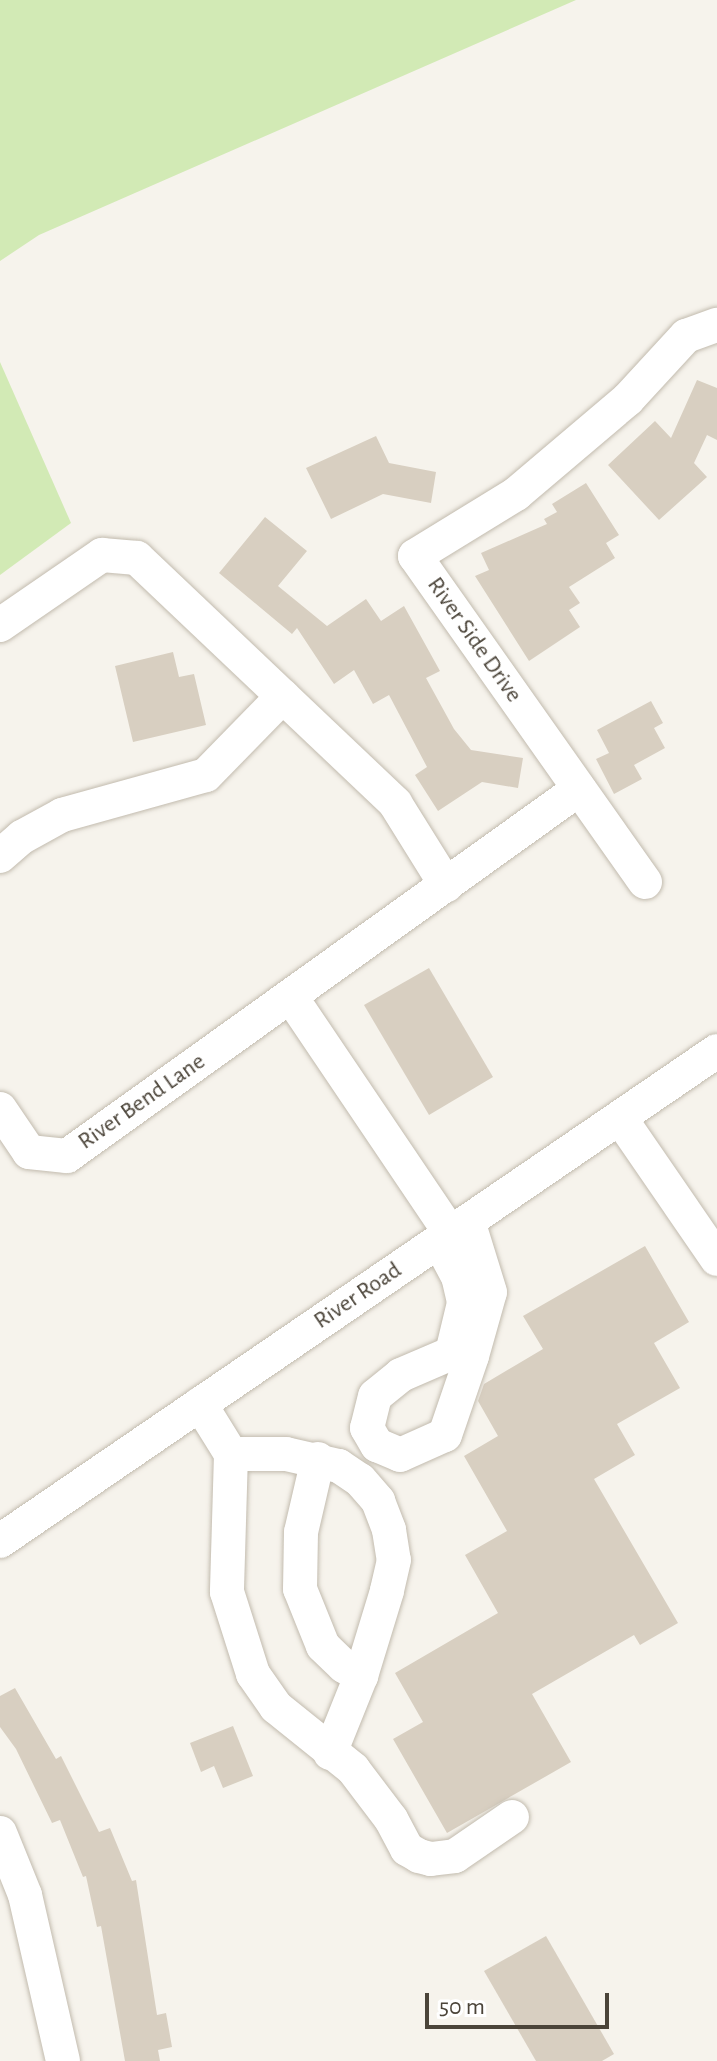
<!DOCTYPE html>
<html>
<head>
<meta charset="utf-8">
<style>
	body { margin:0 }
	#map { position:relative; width:717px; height:2061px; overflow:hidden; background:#f6f3ec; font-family:"Alegreya Sans",sans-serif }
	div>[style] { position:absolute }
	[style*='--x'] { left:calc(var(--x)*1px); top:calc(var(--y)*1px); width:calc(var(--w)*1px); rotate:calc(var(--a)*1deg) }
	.green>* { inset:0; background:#d2eab5 }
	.building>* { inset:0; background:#d8cfc1 }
	.roads { filter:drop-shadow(0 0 2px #c2bbae) drop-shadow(0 0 2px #c2bbae) }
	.minor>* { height:34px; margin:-17px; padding:0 17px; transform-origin:17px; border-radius:17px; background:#fff }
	span { translate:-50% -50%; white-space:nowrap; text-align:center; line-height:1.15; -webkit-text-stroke:7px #fff; paint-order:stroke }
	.street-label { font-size:24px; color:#4b4439 }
	.scale { position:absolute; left:425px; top:1993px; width:184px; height:36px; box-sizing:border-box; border:4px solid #4b4439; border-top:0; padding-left:10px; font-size:24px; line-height:28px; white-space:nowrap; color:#4b4439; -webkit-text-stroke:6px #fff; paint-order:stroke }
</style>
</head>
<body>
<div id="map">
	<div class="green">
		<i style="clip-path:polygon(0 0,576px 0,39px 235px,0 261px)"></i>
		<i style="clip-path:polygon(0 362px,71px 523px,0 575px)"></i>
	</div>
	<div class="building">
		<i style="clip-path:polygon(697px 380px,717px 388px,717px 440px,707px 435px,694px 463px,707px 477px,659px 520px,608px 465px,655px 421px,671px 438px)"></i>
		<i style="clip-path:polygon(376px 436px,389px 463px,436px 472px,431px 503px,383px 494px,331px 519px,306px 468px)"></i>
		<i style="clip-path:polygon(586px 483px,619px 535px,606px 543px,615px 558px,569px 587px,580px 603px,569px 610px,580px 627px,529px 661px,475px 576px,489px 570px,481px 553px,547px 524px,544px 519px,557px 512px,552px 504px)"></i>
		<i style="clip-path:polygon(265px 517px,307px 551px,278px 586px,327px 626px,366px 599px,381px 621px,404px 606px,440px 671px,426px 678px,454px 729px,471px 750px,523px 758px,518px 788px,482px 782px,438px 811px,415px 775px,427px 767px,389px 695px,373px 704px,354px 670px,334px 684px,297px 628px,292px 634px,219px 573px)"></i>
		<i style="clip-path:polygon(173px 652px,179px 677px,194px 674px,206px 725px,133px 742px,115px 666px)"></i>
		<i style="clip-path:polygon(651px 701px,663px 723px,654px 728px,665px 748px,634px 765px,642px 779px,614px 794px,596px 759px,609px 753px,597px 730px)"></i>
		<i style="clip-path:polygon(429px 968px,493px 1077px,429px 1115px,364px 1005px)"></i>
		<i style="clip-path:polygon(645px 1246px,689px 1322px,654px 1343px,680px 1388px,617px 1424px,635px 1455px,594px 1479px,678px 1623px,640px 1645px,634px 1635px,532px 1694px,571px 1762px,447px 1833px,393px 1739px,423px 1722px,395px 1673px,498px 1613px,465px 1555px,507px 1531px,464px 1456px,498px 1436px,478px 1401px,484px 1384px,543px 1349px,523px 1316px)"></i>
		<i style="clip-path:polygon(15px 1688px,56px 1759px,61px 1756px,99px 1832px,110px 1828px,132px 1881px,136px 1880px,157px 2015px,166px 2013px,172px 2047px,158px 2050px,160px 2061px,125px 2061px,101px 1926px,97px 1927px,86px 1876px,83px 1877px,60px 1820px,52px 1823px,16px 1749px,0 1727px,0 1696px)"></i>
		<i style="clip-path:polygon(233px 1726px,253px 1776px,223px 1788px,214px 1766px,201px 1772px,190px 1743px)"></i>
		<i style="clip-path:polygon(546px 1936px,614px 2054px,602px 2061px,536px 2061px,484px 1971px)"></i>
	</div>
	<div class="roads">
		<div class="minor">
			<i style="--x:0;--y:625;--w:124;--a:-34.5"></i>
			<i style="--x:102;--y:555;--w:35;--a:5"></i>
			<i style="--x:137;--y:558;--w:356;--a:43.5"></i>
			<i style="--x:395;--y:803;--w:97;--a:58.1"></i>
			<i style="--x:0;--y:856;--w:29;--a:-41"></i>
			<i style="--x:22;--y:837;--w:46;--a:-28.8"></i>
			<i style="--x:62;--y:815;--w:149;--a:-15.5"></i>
			<i style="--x:206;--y:775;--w:110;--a:-45.7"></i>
			<i style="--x:645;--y:882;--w:399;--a:-125.2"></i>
			<i style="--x:415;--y:556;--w:119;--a:-31.5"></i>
			<i style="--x:516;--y:494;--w:147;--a:-40.3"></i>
			<i style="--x:628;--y:399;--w:86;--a:-47.4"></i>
			<i style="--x:686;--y:336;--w:33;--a:-20"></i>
			<i style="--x:291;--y:997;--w:285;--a:56"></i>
			<i style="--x:0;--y:1109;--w:52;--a:56"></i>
			<i style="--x:29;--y:1152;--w:38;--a:6"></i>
			<i style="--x:67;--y:1156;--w:630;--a:-35.63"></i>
			<i style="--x:620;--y:1118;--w:171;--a:55.5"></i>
			<i style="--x:439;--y:1241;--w:40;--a:62"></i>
			<i style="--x:458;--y:1276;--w:28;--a:77"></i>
			<i style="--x:464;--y:1303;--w:51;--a:103.5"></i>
			<i style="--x:452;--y:1353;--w:56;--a:156.7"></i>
			<i style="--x:401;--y:1375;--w:33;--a:141"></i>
			<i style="--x:375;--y:1396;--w:33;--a:104"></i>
			<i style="--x:367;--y:1428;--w:20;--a:60"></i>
			<i style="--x:377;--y:1445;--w:25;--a:23"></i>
			<i style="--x:400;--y:1455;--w:49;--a:-24"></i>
			<i style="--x:445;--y:1435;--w:83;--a:-71.1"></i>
			<i style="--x:472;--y:1356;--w:66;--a:-74.3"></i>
			<i style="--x:490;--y:1292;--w:74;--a:-107.2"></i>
			<i style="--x:200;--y:1404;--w:59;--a:58.2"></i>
			<i style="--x:231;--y:1454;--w:138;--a:91.7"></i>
			<i style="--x:227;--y:1592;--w:86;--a:72.4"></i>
			<i style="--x:253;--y:1674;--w:40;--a:55.1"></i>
			<i style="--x:276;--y:1707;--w:99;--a:38.8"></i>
			<i style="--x:353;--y:1769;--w:63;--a:52.8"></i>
			<i style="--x:391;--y:1819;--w:34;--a:62"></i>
			<i style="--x:407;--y:1849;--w:14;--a:30"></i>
			<i style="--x:419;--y:1856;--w:12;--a:14"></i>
			<i style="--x:431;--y:1859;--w:24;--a:-7"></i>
			<i style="--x:455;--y:1856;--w:69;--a:-34.4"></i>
			<i style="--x:231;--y:1454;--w:55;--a:0"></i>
			<i style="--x:286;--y:1454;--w:54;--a:12.8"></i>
			<i style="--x:339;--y:1466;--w:25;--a:34"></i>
			<i style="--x:360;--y:1480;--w:28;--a:49"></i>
			<i style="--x:378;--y:1501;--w:31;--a:69"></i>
			<i style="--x:389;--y:1530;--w:30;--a:81"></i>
			<i style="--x:394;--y:1560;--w:32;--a:103"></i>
			<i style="--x:387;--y:1591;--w:89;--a:107"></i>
			<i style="--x:361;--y:1676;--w:83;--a:111.9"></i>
			<i style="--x:318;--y:1459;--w:75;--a:103.1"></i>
			<i style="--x:301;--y:1532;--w:57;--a:91"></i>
			<i style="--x:300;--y:1589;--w:61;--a:68"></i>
			<i style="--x:323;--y:1646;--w:29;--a:44"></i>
			<i style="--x:344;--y:1666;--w:20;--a:30"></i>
			<i style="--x:0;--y:1541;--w:868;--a:-34.35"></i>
			<i style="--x:0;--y:1833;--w:67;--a:68"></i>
			<i style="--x:25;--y:1895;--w:170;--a:77.1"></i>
		</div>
	</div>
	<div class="street-label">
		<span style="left:474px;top:640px;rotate:55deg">River Side Drive</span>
		<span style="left:142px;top:1102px;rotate:-35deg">River Bend Lane</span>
		<span style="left:358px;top:1296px;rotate:-34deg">River Road</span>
	</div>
	<div class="scale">50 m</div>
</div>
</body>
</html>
